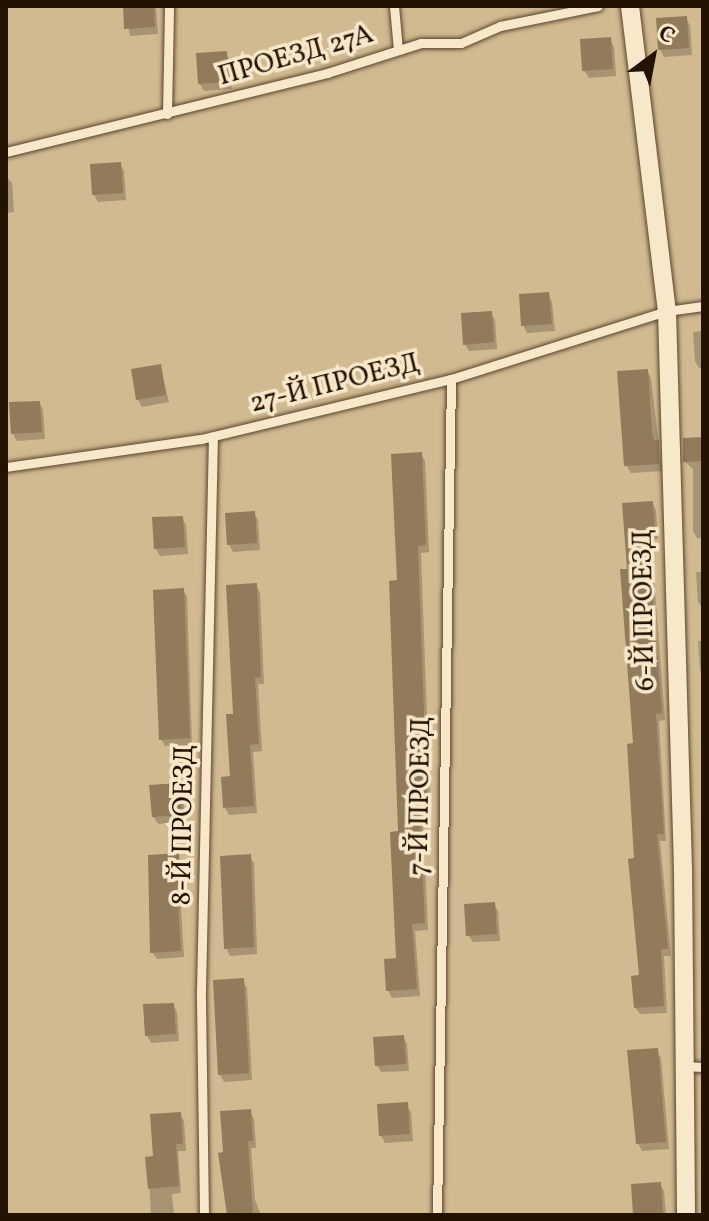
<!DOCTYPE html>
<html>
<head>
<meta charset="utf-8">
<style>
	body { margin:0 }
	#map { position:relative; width:709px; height:1221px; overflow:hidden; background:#f5dbad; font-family:Vollkorn,serif }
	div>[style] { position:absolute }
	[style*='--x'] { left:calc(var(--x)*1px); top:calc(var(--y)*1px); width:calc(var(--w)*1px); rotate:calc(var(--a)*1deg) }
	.green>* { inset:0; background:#d1b990 }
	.shadow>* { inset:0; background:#0003 }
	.building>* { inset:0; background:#917b5a }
	.roads { filter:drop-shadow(0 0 2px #58442b) drop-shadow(0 0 2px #58442b) }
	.lane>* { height:9px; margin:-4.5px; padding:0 4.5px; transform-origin:4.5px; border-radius:4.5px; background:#f8e8ca }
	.street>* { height:18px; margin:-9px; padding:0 9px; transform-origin:9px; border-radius:9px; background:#f8e8ca }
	span { translate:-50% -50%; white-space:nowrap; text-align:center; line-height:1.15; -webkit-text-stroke:7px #f8e8ca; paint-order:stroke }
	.street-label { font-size:28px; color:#241200 }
	.frame { position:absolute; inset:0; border:8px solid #241200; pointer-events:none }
	.north { position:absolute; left:613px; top:16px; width:80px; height:80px; -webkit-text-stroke:6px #f8e8ca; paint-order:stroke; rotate:32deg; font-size:22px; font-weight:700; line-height:32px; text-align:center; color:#241200 }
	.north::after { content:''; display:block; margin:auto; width:28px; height:36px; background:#241200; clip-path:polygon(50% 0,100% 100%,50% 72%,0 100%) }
</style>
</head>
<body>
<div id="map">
	<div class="green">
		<i style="clip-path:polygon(6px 6px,703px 6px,703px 1215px,6px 1215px)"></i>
	</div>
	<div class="shadow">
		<i style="clip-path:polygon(125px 6px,156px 6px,158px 34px,130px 36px)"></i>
		<i style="clip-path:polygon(686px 18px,690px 26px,692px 55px,664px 57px,660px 49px)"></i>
		<i style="clip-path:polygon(610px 39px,614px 47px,616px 76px,589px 78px,584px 70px)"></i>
		<i style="clip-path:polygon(225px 53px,230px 60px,232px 89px,204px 91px,200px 84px)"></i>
		<i style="clip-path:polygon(120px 164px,124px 171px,126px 200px,98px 202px,94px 195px)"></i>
		<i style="clip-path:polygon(6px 176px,12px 183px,14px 212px,6px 213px)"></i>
		<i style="clip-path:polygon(548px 294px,552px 302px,555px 331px,527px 333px,523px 325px)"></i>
		<i style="clip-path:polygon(491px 313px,495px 320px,497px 349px,469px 351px,465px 344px)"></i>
		<i style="clip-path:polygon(703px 331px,703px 368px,699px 368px,695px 361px,693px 332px)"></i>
		<i style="clip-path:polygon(160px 366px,169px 402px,142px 407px,138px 400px)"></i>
		<i style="clip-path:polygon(647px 371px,651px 378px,662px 471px,631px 473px,626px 465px)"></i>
		<i style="clip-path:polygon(39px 403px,43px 410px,45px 439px,17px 441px,13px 434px)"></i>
		<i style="clip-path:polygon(703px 439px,703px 538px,697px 538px,693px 531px,693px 469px,685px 462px)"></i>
		<i style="clip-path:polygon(421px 454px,425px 461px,429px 552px,421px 553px,430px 803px,422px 804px,428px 930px,415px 931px,420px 996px,392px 998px,388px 990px,399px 960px,399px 582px)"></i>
		<i style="clip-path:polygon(652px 503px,656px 510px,658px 539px,651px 540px,665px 720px,659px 721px,666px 841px,660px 841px,671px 956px,664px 956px,667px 1013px,640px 1014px,635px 1007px,641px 977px,629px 571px)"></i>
		<i style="clip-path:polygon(254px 513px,258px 520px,260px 550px,233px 552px,229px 544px)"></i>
		<i style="clip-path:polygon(182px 518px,186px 525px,188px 554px,160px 556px,156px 549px)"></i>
		<i style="clip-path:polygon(696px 572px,703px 572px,703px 609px,698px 602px)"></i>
		<i style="clip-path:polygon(256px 585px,260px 593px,264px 684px,258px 684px,262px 751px,253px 752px,257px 813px,229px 815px,225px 808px,232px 778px,235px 716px)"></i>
		<i style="clip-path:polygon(183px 590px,187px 597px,192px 745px,165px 746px,161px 739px)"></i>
		<i style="clip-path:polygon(698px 641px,703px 641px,703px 675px,700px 670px)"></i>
		<i style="clip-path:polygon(179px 785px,183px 792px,185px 822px,158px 824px,153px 816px)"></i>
		<i style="clip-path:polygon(178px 856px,182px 863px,184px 892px,180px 892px,184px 957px,157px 959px,152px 952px)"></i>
		<i style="clip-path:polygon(249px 856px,254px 863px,257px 954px,230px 956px,226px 948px)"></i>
		<i style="clip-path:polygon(494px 904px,498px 911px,500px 941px,473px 942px,468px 935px)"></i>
		<i style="clip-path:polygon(242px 980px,247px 988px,252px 1080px,224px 1082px,220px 1075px)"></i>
		<i style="clip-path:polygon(173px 1005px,177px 1012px,179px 1041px,151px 1043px,147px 1036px)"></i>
		<i style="clip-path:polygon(403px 1037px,407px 1044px,409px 1071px,381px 1072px,377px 1065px)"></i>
		<i style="clip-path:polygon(656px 1050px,661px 1058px,669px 1149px,642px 1151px,638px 1143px)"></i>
		<i style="clip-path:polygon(406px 1105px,411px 1112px,413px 1141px,385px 1143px,381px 1136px)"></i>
		<i style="clip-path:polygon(250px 1111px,254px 1119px,256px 1148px,251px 1148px,255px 1200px,261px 1215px,229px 1215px,220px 1154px,225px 1154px)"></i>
		<i style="clip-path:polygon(180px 1114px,184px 1121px,186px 1151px,178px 1151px,181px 1193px,172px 1194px,174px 1215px,151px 1215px,148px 1159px,155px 1158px)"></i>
		<i style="clip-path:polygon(660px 1184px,664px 1191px,666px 1215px,635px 1215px,633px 1186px)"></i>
	</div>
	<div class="building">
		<i style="clip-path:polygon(123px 6px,154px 6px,155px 27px,124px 29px)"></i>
		<i style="clip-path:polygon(687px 16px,689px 48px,658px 50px,656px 18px)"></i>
		<i style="clip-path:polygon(611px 37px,613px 69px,582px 71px,580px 39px)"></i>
		<i style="clip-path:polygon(227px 51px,229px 82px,198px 84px,196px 53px)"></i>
		<i style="clip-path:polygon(121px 162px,123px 193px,92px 195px,90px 164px)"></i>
		<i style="clip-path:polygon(549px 292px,552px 324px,521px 326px,519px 294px)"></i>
		<i style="clip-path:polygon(492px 311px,494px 342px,463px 345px,461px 313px)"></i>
		<i style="clip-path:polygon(161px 364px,166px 395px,136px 400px,131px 369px)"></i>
		<i style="clip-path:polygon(648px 369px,652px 432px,654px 440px,659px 440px,659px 464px,624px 466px,617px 371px)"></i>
		<i style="clip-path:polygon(40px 401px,42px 432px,11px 434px,9px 402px)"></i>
		<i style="clip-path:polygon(703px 437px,703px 461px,683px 462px,683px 438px)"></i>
		<i style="clip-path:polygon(422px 452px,426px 545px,418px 546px,427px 796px,419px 797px,425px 923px,412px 924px,417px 989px,386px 991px,384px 959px,396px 958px,390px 832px,398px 831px,389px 581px,397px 580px,391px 454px)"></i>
		<i style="clip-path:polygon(653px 501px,655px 533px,648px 533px,662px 713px,656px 714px,664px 834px,657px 834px,668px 949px,661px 949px,664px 1006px,634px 1008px,631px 976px,639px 975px,628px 859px,634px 858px,627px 744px,633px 743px,620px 569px,627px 569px,622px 503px)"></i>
		<i style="clip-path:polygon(255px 511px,257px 543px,227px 545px,225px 513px)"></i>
		<i style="clip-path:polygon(183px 516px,185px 547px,154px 549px,152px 517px)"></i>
		<i style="clip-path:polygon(257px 583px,261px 677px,255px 678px,259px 744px,250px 745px,254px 806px,223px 808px,221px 777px,230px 776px,226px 714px,233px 714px,226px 585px)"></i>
		<i style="clip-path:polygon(184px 588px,190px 738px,159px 740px,153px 590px)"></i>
		<i style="clip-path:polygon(180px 783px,182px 815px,152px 817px,149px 785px)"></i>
		<i style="clip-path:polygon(179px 853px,181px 885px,177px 886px,181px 951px,150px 953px,148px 855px)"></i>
		<i style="clip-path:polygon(251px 854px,254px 947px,224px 949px,220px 856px)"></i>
		<i style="clip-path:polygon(495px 902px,497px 934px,466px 936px,464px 904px)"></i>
		<i style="clip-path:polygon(244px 978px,249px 1073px,218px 1075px,213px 980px)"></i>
		<i style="clip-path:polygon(174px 1003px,176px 1034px,145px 1036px,143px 1004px)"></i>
		<i style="clip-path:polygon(404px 1035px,406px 1064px,375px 1066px,373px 1037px)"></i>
		<i style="clip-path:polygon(658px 1048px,666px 1142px,636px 1144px,627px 1050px)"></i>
		<i style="clip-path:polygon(408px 1102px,410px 1134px,379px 1136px,377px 1104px)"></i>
		<i style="clip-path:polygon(251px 1109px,253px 1141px,248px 1141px,253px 1215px,227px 1215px,218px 1153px,223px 1152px,220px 1111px)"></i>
		<i style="clip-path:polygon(181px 1112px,183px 1144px,176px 1144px,179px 1186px,148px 1189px,145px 1157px,153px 1156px,150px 1114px)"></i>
		<i style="clip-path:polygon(661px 1182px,663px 1214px,633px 1215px,631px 1184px)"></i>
	</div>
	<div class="roads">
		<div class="lane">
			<i style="--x:394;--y:6;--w:44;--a:84.8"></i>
			<i style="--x:167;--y:114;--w:108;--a:-88.9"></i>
			<i style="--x:6;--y:152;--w:331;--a:-13.8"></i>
			<i style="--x:327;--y:73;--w:99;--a:-17.7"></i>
			<i style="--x:421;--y:43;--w:40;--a:0"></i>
			<i style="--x:461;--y:43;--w:43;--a:-23.6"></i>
			<i style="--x:500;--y:26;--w:100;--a:-11.5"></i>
			<i style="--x:6;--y:467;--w:197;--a:-8.2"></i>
			<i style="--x:201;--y:439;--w:257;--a:-13.5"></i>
			<i style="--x:451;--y:379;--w:226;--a:-17.5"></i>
			<i style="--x:667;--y:311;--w:36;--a:-8"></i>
			<i style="--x:683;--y:1066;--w:20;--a:3"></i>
			<i style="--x:204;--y:1215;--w:225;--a:-90.8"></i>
			<i style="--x:201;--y:990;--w:554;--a:-88.76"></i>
			<i style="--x:437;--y:1215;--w:836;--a:-89.04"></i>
		</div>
		<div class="street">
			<i style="--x:630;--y:6;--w:307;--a:83.1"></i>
			<i style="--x:667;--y:311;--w:558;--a:88.36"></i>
			<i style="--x:683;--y:869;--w:346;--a:89.5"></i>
		</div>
	</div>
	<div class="street-label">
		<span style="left:296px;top:56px;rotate:-16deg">ПРОЕЗД 27А</span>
		<span style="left:335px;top:384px;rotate:-14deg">27-Й ПРОЕЗД</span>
		<span style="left:645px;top:610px;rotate:-91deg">6-Й ПРОЕЗД</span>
		<span style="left:421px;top:796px;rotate:-89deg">7-Й ПРОЕЗД</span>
		<span style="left:184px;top:825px;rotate:-89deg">8-Й ПРОЕЗД</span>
	</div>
	<div class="frame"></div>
	<div class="north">С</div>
</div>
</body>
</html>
